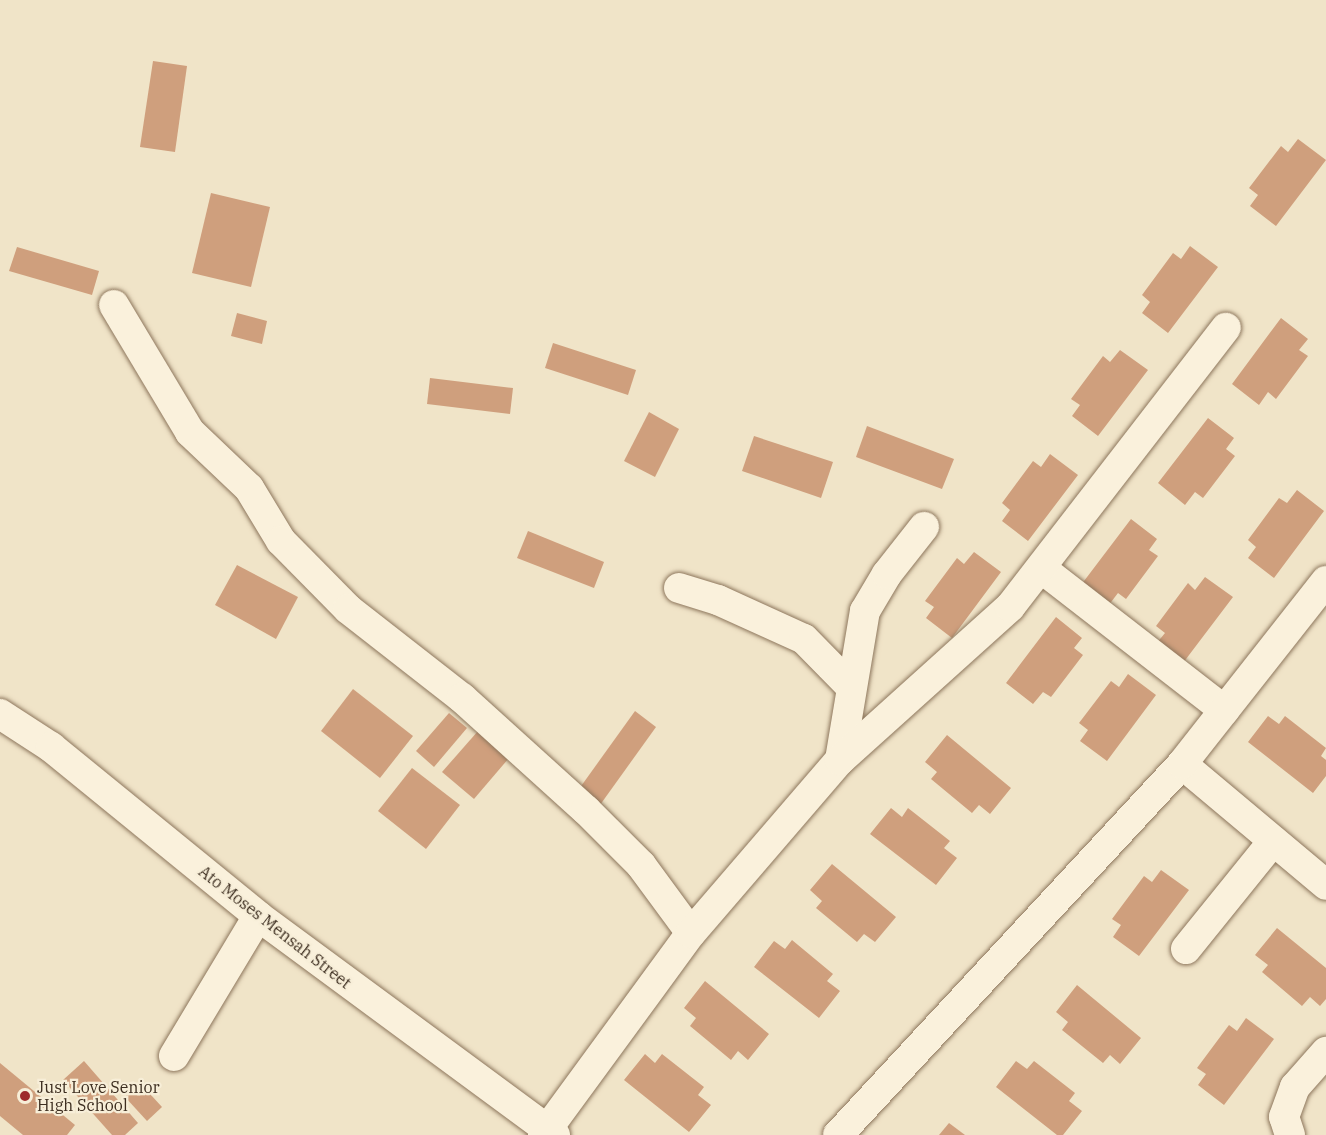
<!DOCTYPE html>
<html>
<head>
<meta charset="utf-8">
<style>
	body { margin:0 }
	#map { position:relative; width:1326px; height:1135px; overflow:hidden; background:#f0e4c8; font-family:"IBM Plex Serif",serif }
	div>[style] { position:absolute }
	[style*='--x'] { left:calc(var(--x)*1px); top:calc(var(--y)*1px); width:calc(var(--w)*1px); rotate:calc(var(--a)*1deg) }
	.building>* { inset:0; background:#cf9f7d }
	.roads { filter:drop-shadow(0 0 2px #8d765c) drop-shadow(0 0 2px #8d765c) }
	.minor>* { height:30px; margin:-15px; padding:0 15px; transform-origin:15px; border-radius:15px; background:#faf1dc }
	.dots>* { width:16px; height:16px; translate:-50% -50%; box-sizing:border-box; border:3px solid #f7eed8; border-radius:50% }
	span { translate:-50% -50%; white-space:nowrap; text-align:center; line-height:1.15; -webkit-text-stroke:4.5px #f7eed8; paint-order:stroke }
	.street-label { font-size:16px; color:#3d2e20 }
	.poi-label { font-size:16px; color:#3d2e20 }
	.left { translate:0 -50%; text-align:left }
</style>
</head>
<body>
<div id="map">
	<div class="building">
		<i style="clip-path:polygon(153px 61px,187px 66px,175px 152px,140px 147px)"></i>
		<i style="clip-path:polygon(1298px 139px,1326px 160px,1276px 226px,1250px 206px,1258px 195px,1249px 188px,1281px 146px,1288px 152px)"></i>
		<i style="clip-path:polygon(211px 193px,270px 207px,251px 287px,192px 273px)"></i>
		<i style="clip-path:polygon(1190px 246px,1218px 267px,1168px 333px,1142px 313px,1150px 302px,1142px 295px,1173px 253px,1181px 259px)"></i>
		<i style="clip-path:polygon(17px 247px,99px 271px,92px 295px,9px 271px)"></i>
		<i style="clip-path:polygon(237px 313px,267px 321px,262px 344px,231px 336px)"></i>
		<i style="clip-path:polygon(1281px 318px,1308px 339px,1299px 350px,1308px 356px,1276px 399px,1268px 392px,1259px 405px,1232px 384px)"></i>
		<i style="clip-path:polygon(553px 343px,636px 370px,628px 395px,545px 368px)"></i>
		<i style="clip-path:polygon(1120px 350px,1148px 370px,1098px 436px,1072px 416px,1080px 405px,1071px 399px,1103px 356px,1110px 362px)"></i>
		<i style="clip-path:polygon(430px 378px,513px 388px,510px 414px,427px 404px)"></i>
		<i style="clip-path:polygon(649px 412px,679px 429px,655px 477px,624px 461px)"></i>
		<i style="clip-path:polygon(1208px 418px,1234px 438px,1226px 449px,1235px 456px,1203px 498px,1195px 492px,1185px 505px,1158px 483px)"></i>
		<i style="clip-path:polygon(867px 426px,954px 459px,942px 489px,856px 457px)"></i>
		<i style="clip-path:polygon(754px 436px,833px 462px,821px 498px,742px 471px)"></i>
		<i style="clip-path:polygon(1050px 454px,1078px 475px,1028px 541px,1002px 521px,1010px 510px,1002px 503px,1033px 461px,1041px 467px)"></i>
		<i style="clip-path:polygon(1297px 490px,1324px 511px,1274px 578px,1248px 558px,1256px 547px,1248px 540px,1279px 498px,1287px 503px)"></i>
		<i style="clip-path:polygon(1131px 519px,1157px 539px,1149px 550px,1158px 556px,1126px 599px,1118px 593px,1108px 606px,1081px 585px)"></i>
		<i style="clip-path:polygon(528px 531px,604px 562px,594px 588px,517px 558px)"></i>
		<i style="clip-path:polygon(974px 552px,1001px 572px,952px 638px,926px 618px,934px 607px,925px 601px,957px 558px,964px 564px)"></i>
		<i style="clip-path:polygon(237px 565px,298px 597px,276px 639px,215px 605px)"></i>
		<i style="clip-path:polygon(1205px 577px,1233px 597px,1183px 663px,1156px 644px,1165px 633px,1156px 626px,1188px 583px,1195px 590px)"></i>
		<i style="clip-path:polygon(1056px 617px,1082px 638px,1074px 648px,1083px 655px,1051px 697px,1043px 692px,1033px 704px,1006px 683px)"></i>
		<i style="clip-path:polygon(1128px 674px,1156px 695px,1107px 761px,1080px 741px,1088px 730px,1079px 723px,1111px 681px,1119px 687px)"></i>
		<i style="clip-path:polygon(353px 689px,413px 736px,380px 778px,321px 731px)"></i>
		<i style="clip-path:polygon(635px 711px,656px 727px,600px 805px,579px 789px)"></i>
		<i style="clip-path:polygon(449px 713px,467px 728px,434px 767px,416px 751px)"></i>
		<i style="clip-path:polygon(1268px 716px,1279px 724px,1285px 716px,1326px 748px,1321px 756px,1326px 760px,1326px 776px,1313px 793px,1248px 742px)"></i>
		<i style="clip-path:polygon(478px 731px,509px 758px,474px 799px,442px 772px)"></i>
		<i style="clip-path:polygon(947px 735px,1011px 788px,990px 814px,979px 805px,972px 813px,931px 779px,937px 772px,925px 762px)"></i>
		<i style="clip-path:polygon(412px 768px,460px 805px,426px 849px,378px 811px)"></i>
		<i style="clip-path:polygon(891px 808px,902px 817px,908px 808px,950px 841px,944px 848px,957px 858px,936px 885px,870px 834px)"></i>
		<i style="clip-path:polygon(832px 864px,896px 917px,875px 942px,864px 934px,857px 942px,816px 908px,822px 901px,810px 890px)"></i>
		<i style="clip-path:polygon(1161px 870px,1189px 890px,1139px 956px,1113px 937px,1121px 925px,1112px 919px,1144px 876px,1152px 882px)"></i>
		<i style="clip-path:polygon(1277px 928px,1326px 968px,1326px 999px,1320px 1006px,1310px 997px,1302px 1006px,1262px 972px,1268px 965px,1255px 955px)"></i>
		<i style="clip-path:polygon(792px 940px,833px 974px,827px 981px,840px 991px,819px 1018px,754px 967px,774px 941px,785px 949px)"></i>
		<i style="clip-path:polygon(705px 981px,769px 1034px,748px 1060px,738px 1051px,731px 1060px,690px 1026px,696px 1018px,684px 1008px)"></i>
		<i style="clip-path:polygon(1077px 985px,1141px 1038px,1120px 1064px,1110px 1055px,1103px 1063px,1062px 1030px,1068px 1022px,1056px 1012px)"></i>
		<i style="clip-path:polygon(1246px 1018px,1274px 1039px,1224px 1105px,1198px 1085px,1206px 1074px,1197px 1068px,1229px 1025px,1237px 1031px)"></i>
		<i style="clip-path:polygon(645px 1054px,655px 1063px,662px 1054px,704px 1087px,698px 1095px,711px 1105px,689px 1132px,624px 1080px)"></i>
		<i style="clip-path:polygon(84px 1061px,138px 1123px,125px 1135px,112px 1135px,63px 1080px)"></i>
		<i style="clip-path:polygon(1016px 1061px,1027px 1069px,1034px 1061px,1075px 1093px,1069px 1101px,1082px 1111px,1063px 1135px,1057px 1135px,996px 1087px)"></i>
		<i style="clip-path:polygon(0 1063px,75px 1125px,67px 1135px,23px 1135px,0 1116px)"></i>
		<i style="clip-path:polygon(140px 1083px,162px 1107px,147px 1121px,125px 1097px)"></i>
		<i style="clip-path:polygon(949px 1123px,965px 1135px,939px 1135px)"></i>
	</div>
	<div class="roads">
		<div class="minor">
			<i style="--x:114;--y:305;--w:148;--a:59.1"></i>
			<i style="--x:190;--y:432;--w:81;--a:43.5"></i>
			<i style="--x:249;--y:488;--w:62;--a:58.9"></i>
			<i style="--x:281;--y:541;--w:95;--a:45.4"></i>
			<i style="--x:348;--y:609;--w:145;--a:38"></i>
			<i style="--x:462;--y:698;--w:167;--a:42.1"></i>
			<i style="--x:586;--y:810;--w:78;--a:45"></i>
			<i style="--x:641;--y:865;--w:84;--a:53.7"></i>
			<i style="--x:1041;--y:568;--w:232;--a:37.8"></i>
			<i style="--x:679;--y:588;--w:41;--a:17.1"></i>
			<i style="--x:718;--y:600;--w:94;--a:24.4"></i>
			<i style="--x:804;--y:639;--w:67;--a:45.6"></i>
			<i style="--x:0;--y:714;--w:61;--a:32.9"></i>
			<i style="--x:51;--y:747;--w:267;--a:39.2"></i>
			<i style="--x:258;--y:916;--w:369;--a:36.4"></i>
			<i style="--x:840;--y:760;--w:151;--a:-80.5"></i>
			<i style="--x:865;--y:611;--w:43;--a:-59.3"></i>
			<i style="--x:887;--y:574;--w:60;--a:-51.8"></i>
			<i style="--x:1182;--y:764;--w:188;--a:40"></i>
			<i style="--x:1186;--y:949;--w:139;--a:-51.1"></i>
			<i style="--x:174;--y:1056;--w:163;--a:-59"></i>
			<i style="--x:543;--y:1135;--w:250;--a:-53.8"></i>
			<i style="--x:691;--y:933;--w:228;--a:-49.3"></i>
			<i style="--x:840;--y:760;--w:229;--a:-42"></i>
			<i style="--x:1010;--y:607;--w:353;--a:-52.3"></i>
			<i style="--x:838;--y:1135;--w:506;--a:-47.16"></i>
			<i style="--x:1182;--y:764;--w:233;--a:-51.8"></i>
			<i style="--x:1290;--y:1135;--w:19;--a:-108"></i>
			<i style="--x:1284;--y:1117;--w:32;--a:-70"></i>
			<i style="--x:1295;--y:1087;--w:47;--a:-48.5"></i>
		</div>
	</div>
	<div class="dots">
		<i style="left:25px;top:1096px;background:#9e2a2b"></i>
	</div>
	<div class="street-label">
		<span style="left:275px;top:927px;rotate:38deg">Ato Moses Mensah Street</span>
	</div>
	<div class="poi-label">
		<span class="left" style="left:37px;top:1096px">Just Love Senior<br>High School</span>
	</div>
</div>
</body>
</html>
